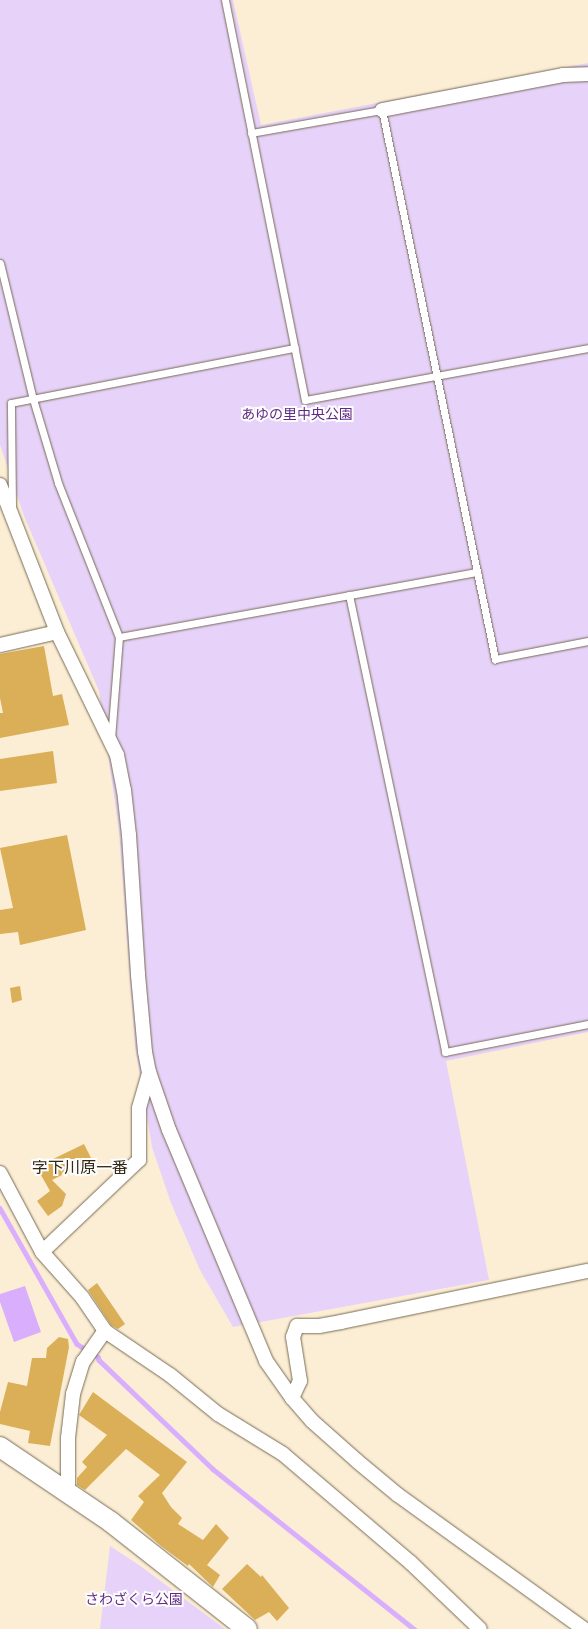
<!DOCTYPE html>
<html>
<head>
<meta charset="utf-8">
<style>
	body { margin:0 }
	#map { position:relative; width:588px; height:1629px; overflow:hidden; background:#fceed4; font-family:"Golos Text","Noto Sans JP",sans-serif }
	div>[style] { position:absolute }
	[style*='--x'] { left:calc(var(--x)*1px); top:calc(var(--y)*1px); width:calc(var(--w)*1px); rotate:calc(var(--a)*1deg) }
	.green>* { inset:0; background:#e7d2f9 }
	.water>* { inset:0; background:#d9aefd }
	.stream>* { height:4.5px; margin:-2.25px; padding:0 2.25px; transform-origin:2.25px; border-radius:2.25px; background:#d9aefd }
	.building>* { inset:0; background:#daaf57 }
	.roads { filter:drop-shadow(0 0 1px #776b54) drop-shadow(0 0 1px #776b54) }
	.lane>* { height:7px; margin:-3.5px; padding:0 3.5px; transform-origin:3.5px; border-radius:3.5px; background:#fff }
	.street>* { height:14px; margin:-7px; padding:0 7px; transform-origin:7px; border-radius:7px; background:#fff }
	.secondary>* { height:20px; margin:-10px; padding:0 10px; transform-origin:10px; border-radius:10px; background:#fff }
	span { translate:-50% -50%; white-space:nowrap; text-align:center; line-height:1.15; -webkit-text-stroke:4px #fdfdfd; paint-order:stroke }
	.park-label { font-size:14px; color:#612b84 }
	.quarter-label { font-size:16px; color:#332813 }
</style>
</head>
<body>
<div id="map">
	<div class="green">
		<i style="clip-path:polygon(0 0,233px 0,261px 125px,588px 63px,588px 1032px,446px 1061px,489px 1280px,233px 1327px,200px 1270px,171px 1203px,152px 1147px,135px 1046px,119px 831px,99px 691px,24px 516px,0 445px)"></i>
		<i style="clip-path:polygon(110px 1546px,139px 1565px,225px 1629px,100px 1629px)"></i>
	</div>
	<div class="water">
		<i style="clip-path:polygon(25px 1286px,41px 1332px,14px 1342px,0 1302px,0 1294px)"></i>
	</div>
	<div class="stream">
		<i style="--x:0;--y:1208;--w:156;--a:60.5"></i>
		<i style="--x:77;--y:1344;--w:25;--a:32"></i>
		<i style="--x:98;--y:1357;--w:3;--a:72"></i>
		<i style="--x:99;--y:1360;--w:158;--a:43.7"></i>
		<i style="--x:213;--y:1469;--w:257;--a:38.5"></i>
	</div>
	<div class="building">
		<i style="clip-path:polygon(44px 646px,53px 696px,62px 694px,69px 725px,0 738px,0 713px,3px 713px,0 698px,0 654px)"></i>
		<i style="clip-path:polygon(53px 751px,57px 783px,0 791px,0 759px)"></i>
		<i style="clip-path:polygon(67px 835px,86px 930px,20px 945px,18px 932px,0 934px,0 910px,13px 908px,0 848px)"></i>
		<i style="clip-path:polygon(20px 986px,22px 1000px,12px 1003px,10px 988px)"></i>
		<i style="clip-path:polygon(84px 1144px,92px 1160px,52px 1180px,66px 1194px,62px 1206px,48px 1216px,37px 1201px,50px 1191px,37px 1168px,51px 1159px,51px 1160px)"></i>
		<i style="clip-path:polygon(97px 1283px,125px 1324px,118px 1329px,111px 1325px,88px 1290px)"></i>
		<i style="clip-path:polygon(59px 1337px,68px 1339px,69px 1347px,50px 1446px,28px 1443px,30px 1431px,0 1424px,0 1412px,8px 1382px,27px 1386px,32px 1358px,46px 1358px,47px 1348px)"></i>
		<i style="clip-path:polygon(93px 1392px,187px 1462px,162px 1493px,171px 1507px,182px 1518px,178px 1524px,203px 1540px,216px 1524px,229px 1538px,207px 1565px,220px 1575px,213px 1587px,189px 1564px,188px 1566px,161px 1546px,131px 1520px,144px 1502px,138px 1496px,160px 1475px,126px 1449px,85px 1490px,77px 1485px,77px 1478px,87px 1467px,82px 1462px,107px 1435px,79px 1415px)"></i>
		<i style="clip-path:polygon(247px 1564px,261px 1577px,262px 1575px,289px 1608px,277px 1621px,269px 1612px,255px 1620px,222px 1589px)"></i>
	</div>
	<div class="roads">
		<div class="lane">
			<i style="--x:225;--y:0;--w:408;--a:78.7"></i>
			<i style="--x:305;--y:400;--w:288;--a:-10.4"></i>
			<i style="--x:251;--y:133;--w:133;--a:-10"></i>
			<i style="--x:382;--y:110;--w:561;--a:78.37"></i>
			<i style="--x:495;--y:659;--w:95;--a:-11"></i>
			<i style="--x:0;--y:263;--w:140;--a:76.4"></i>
			<i style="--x:33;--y:399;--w:88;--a:73.4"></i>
			<i style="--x:58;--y:483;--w:166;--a:68.4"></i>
			<i style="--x:119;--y:637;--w:101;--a:94.5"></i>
			<i style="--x:12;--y:506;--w:103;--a:-90.6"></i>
			<i style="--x:11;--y:403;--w:289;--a:-11"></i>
			<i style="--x:349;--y:595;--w:467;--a:78.1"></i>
			<i style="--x:445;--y:1052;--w:146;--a:-11.1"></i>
			<i style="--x:119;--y:637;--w:364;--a:-10.3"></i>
		</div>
		<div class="street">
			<i style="--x:382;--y:110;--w:184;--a:-10.9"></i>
			<i style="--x:563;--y:75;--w:25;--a:-2"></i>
			<i style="--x:0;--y:485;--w:158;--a:68.8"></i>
			<i style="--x:57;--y:632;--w:137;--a:64"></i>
			<i style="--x:117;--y:755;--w:36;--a:79"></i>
			<i style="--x:124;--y:790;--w:45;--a:83.7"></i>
			<i style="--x:129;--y:835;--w:140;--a:86.3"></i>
			<i style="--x:138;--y:975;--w:77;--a:84.8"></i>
			<i style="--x:145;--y:1052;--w:20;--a:79"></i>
			<i style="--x:149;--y:1072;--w:61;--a:71"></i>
			<i style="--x:169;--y:1130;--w:251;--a:67.2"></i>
			<i style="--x:266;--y:1361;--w:45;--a:54.9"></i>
			<i style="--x:292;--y:1398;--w:30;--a:49"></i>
			<i style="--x:312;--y:1421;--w:60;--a:41.6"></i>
			<i style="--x:357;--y:1461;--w:53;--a:39.7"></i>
			<i style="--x:398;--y:1495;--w:229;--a:35.8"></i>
			<i style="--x:0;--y:645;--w:58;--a:-12.8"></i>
			<i style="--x:0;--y:1173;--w:89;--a:62"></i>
			<i style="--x:42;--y:1252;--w:60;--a:48.4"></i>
			<i style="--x:82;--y:1297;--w:41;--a:55.9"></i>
			<i style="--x:105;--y:1331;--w:78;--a:34.1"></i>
			<i style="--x:170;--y:1375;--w:62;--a:39.1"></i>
			<i style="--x:218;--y:1414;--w:76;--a:31.6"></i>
			<i style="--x:283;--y:1454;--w:168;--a:40.4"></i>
			<i style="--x:411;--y:1563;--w:95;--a:43.7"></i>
			<i style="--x:42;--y:1252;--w:134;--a:-43.5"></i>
			<i style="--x:139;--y:1160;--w:52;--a:-90"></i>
			<i style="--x:139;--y:1108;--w:37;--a:-74"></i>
			<i style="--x:292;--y:1398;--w:19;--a:-65"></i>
			<i style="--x:300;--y:1381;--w:45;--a:-99"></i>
			<i style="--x:293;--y:1337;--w:12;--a:-70"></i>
			<i style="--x:297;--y:1326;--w:22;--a:0"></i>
			<i style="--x:319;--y:1326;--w:22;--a:-10"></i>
			<i style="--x:341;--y:1322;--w:252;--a:-11.7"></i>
			<i style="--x:68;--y:1493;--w:55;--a:-90"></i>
			<i style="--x:68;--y:1438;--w:44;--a:-83.5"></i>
			<i style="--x:73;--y:1394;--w:34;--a:-73"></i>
			<i style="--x:83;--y:1362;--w:38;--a:-55"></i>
		</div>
		<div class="secondary">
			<i style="--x:0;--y:1447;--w:134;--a:34"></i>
			<i style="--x:111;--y:1522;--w:173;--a:38.2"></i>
		</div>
	</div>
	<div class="park-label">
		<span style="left:297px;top:414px">あゆの里中央公園</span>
		<span style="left:134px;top:1599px">さわざくら公園</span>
	</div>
	<div class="quarter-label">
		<span style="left:80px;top:1167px">字下川原一番</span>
	</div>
</div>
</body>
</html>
